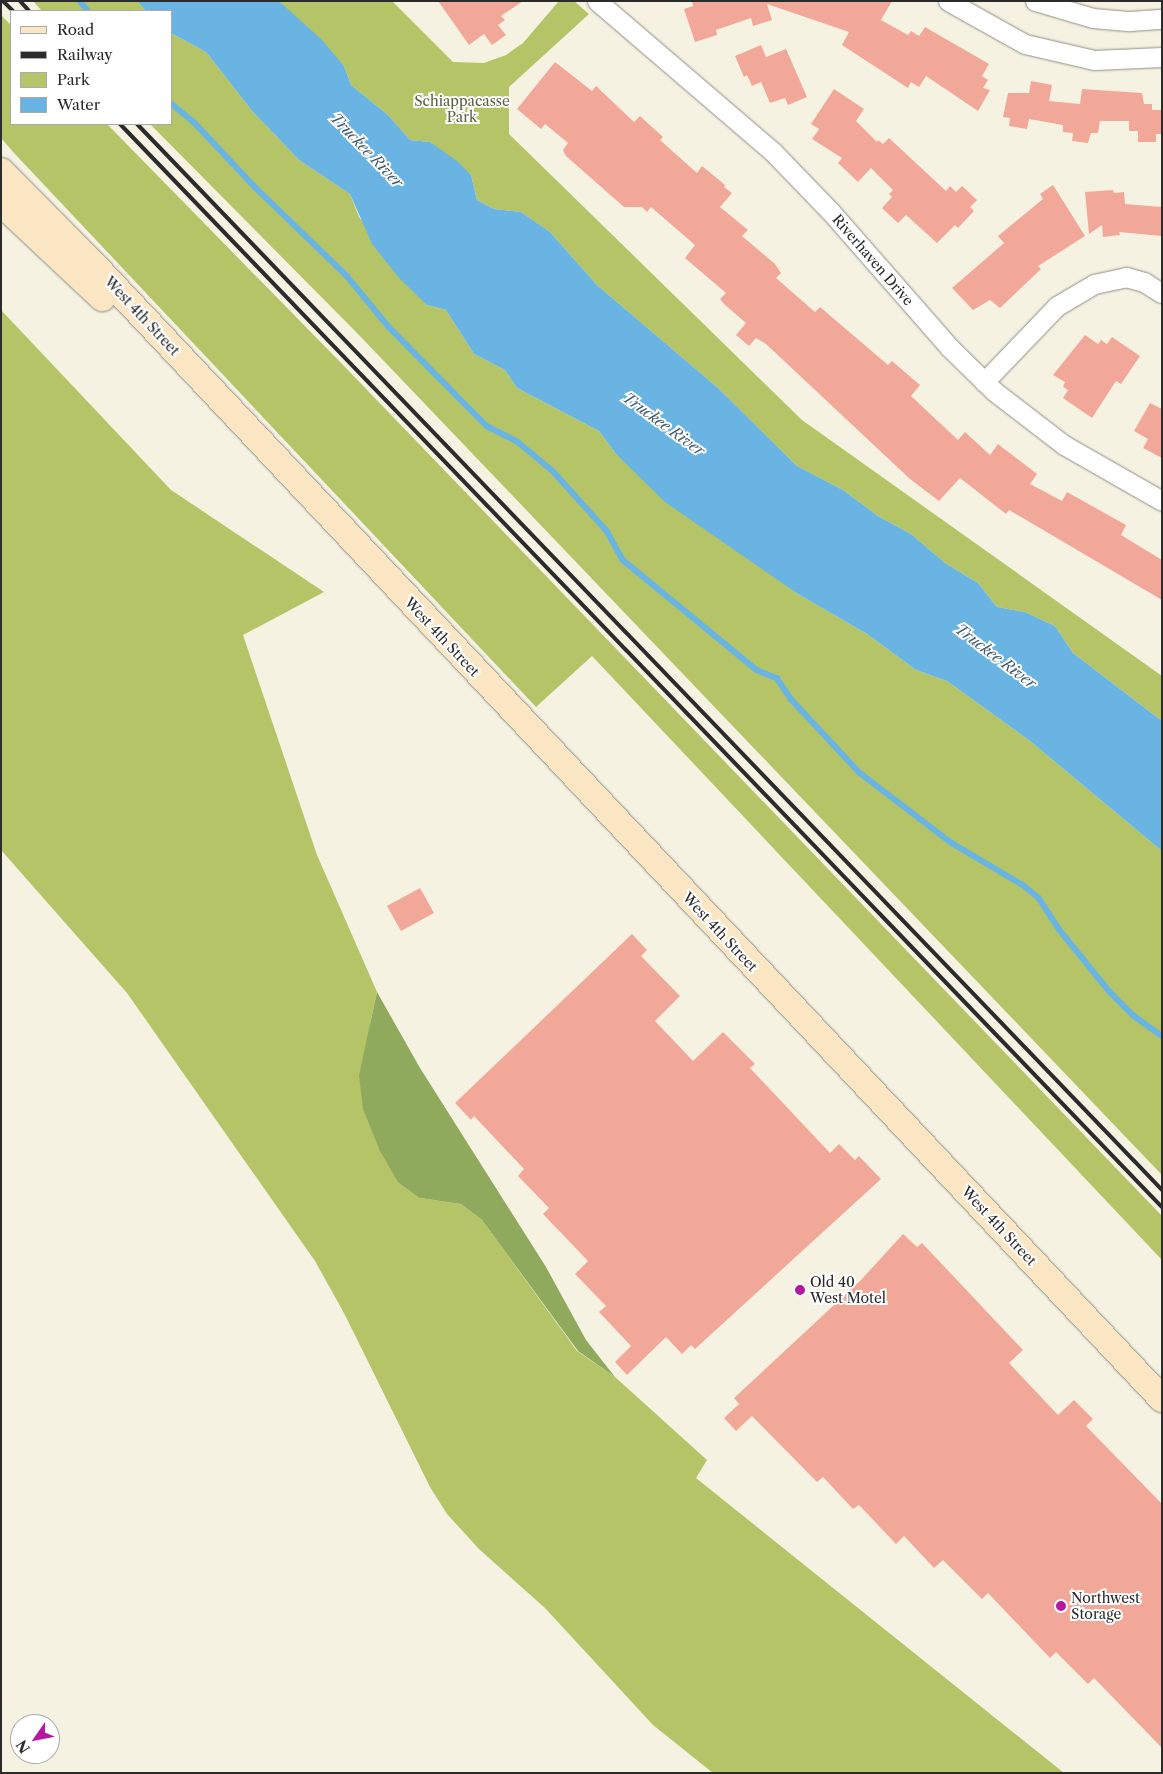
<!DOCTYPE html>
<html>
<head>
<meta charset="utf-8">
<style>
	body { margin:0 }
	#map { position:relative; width:1163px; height:1774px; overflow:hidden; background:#f5f2e2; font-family:"Libre Caslon Text",serif }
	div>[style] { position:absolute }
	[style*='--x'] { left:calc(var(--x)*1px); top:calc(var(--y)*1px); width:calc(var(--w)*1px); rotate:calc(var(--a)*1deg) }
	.green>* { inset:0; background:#b4c467 }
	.forest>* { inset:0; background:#8faa5c }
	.water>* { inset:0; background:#69b4e2 }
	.stream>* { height:5.5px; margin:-2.75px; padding:0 2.75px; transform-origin:2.75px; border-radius:2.75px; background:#69b4e2 }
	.building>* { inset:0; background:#f2a898 }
	.roads { filter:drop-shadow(0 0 1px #908e86) drop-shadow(0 0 1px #908e86) }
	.street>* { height:19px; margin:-9.5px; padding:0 9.5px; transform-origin:9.5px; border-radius:9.5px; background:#fff }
	.secondary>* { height:26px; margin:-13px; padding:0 13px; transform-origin:13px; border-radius:13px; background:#fbe6c4 }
	.rail>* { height:4px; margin:-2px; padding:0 2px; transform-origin:2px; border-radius:2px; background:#2b2b2b }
	.dots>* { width:14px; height:14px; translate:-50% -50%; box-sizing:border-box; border:2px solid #fff; border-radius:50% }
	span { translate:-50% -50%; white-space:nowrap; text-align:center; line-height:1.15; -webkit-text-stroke:4px #fff; paint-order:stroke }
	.park-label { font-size:14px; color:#5b6140 }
	.street-label { font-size:14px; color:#2b2b2b }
	.poi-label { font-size:14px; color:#2b2b2b }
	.left { translate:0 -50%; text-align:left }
	.water-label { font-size:15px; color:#415b6b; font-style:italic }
	.frame { position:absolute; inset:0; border:2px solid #2b2b2b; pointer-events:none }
	.legend { position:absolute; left:10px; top:10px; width:162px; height:115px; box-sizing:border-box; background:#fff; border:1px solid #aaa; margin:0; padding:6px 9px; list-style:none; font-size:15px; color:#2b2b2b }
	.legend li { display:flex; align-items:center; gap:10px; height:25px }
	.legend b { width:25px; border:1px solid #aaa }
	.north { position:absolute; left:10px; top:1714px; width:50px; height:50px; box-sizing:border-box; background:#fff; border:1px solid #aaa; border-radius:50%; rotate:237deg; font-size:14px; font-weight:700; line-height:20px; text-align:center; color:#2b2b2b }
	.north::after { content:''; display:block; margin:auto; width:18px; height:22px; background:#b5179e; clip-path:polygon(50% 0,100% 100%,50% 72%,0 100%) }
</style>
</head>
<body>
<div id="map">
	<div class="green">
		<i style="clip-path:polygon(33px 1px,137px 1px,146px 11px,42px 11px)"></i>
		<i style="clip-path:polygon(279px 1px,392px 1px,453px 62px,484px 63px,506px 55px,523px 43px,559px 1px,574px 1px,589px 14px,509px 87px,509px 134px,802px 420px,1162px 676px,1162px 721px,1073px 653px,1055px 626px,1025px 612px,997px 607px,978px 583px,945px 563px,911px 534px,878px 516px,843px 490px,797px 466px,718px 388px,597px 285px,550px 232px,521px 212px,494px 209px,477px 200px,471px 175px,430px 142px,410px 140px,388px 115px,351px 85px,344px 66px)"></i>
		<i style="clip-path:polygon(1px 15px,11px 25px,11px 124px,107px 124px,344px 366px,1162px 1216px,1162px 1260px,592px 656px,536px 707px,15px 154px,1px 138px)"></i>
		<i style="clip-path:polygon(171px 33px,206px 52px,253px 112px,299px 160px,350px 194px,359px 217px,427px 305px,446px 310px,474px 354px,505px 370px,517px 388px,599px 431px,616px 454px,641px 476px,798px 594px,867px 634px,916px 670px,947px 681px,1030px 741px,1162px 851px,1162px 1175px,359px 335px,150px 124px,171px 124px)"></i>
		<i style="clip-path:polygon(1px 310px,171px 490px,324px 592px,243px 635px,317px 855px,377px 992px,370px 1024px,420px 1198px,461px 1204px,482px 1220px,577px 1351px,615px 1377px,707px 1460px,696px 1478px,1064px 1773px,713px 1773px,653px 1725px,545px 1608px,479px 1549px,447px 1514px,430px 1487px,344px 1313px,315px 1261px,127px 993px,1px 850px)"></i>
	</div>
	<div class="forest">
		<i style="clip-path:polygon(377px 992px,420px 1068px,546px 1267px,586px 1340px,615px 1377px,578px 1351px,482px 1220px,461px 1204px,420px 1198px,398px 1182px,380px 1151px,363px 1109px,359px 1075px)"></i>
	</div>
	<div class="water">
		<i style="clip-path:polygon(137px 1px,279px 1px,322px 40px,344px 66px,351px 85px,388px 115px,410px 140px,430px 142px,457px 161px,471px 175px,477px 200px,494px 209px,521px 212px,550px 232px,597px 285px,718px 388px,797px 466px,843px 490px,878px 516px,911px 534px,945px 563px,978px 583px,997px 607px,1025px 612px,1055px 626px,1073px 653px,1162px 721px,1162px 851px,1030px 741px,947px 681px,916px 670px,867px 634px,798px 594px,665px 502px,616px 454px,599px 431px,517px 388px,505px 370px,474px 354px,446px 310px,427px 305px,399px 278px,372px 244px,350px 194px,299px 160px,253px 112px,206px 52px,171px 33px,171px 11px,146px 11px)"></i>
	</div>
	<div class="stream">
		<i style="--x:80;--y:1;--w:13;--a:51"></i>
		<i style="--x:171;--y:103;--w:30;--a:40"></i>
		<i style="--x:194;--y:122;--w:91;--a:46.8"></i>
		<i style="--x:256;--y:188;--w:127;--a:44"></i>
		<i style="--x:347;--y:276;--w:66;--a:50.5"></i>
		<i style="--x:389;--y:327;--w:101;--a:45.4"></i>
		<i style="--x:460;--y:399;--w:38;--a:45"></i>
		<i style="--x:487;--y:426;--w:35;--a:27"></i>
		<i style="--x:518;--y:442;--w:45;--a:39.6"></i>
		<i style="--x:553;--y:471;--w:81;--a:48"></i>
		<i style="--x:607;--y:531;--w:33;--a:61"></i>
		<i style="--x:623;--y:560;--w:173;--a:39.4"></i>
		<i style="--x:757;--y:670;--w:22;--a:22"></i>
		<i style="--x:777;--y:678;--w:25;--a:56"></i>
		<i style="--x:791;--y:699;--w:101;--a:47"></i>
		<i style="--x:860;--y:773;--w:116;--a:37.3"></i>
		<i style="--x:952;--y:843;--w:82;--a:30.6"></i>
		<i style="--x:1023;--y:885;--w:21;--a:39"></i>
		<i style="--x:1039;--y:898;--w:37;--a:57"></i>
		<i style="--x:1059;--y:929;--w:81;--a:51"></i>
		<i style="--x:1110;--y:992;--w:33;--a:45"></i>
		<i style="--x:1133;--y:1015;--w:36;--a:36"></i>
	</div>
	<div class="building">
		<i style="clip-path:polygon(438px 1px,523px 1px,501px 16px,505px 20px,498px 25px,506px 35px,492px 45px,484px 34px,469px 45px)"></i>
		<i style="clip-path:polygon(692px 1px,892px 1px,881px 20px,908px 35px,911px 31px,919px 36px,925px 27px,989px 64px,982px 76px,988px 80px,983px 88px,990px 90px,978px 111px,926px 76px,919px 87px,911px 82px,908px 88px,842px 45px,849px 32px,767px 4px,772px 20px,753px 26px,751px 18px,716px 30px,717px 35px,695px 42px,684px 9px,693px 6px)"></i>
		<i style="clip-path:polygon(761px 45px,766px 57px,786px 49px,807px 97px,788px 105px,785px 98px,770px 103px,761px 82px,752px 86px,747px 75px,744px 77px,735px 56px)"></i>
		<i style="clip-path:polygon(555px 62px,592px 91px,596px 86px,634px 122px,640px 116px,663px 137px,660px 140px,697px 173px,702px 166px,725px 185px,724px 187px,732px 193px,720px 207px,748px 230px,742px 236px,775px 264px,781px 273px,776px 278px,815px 312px,820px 307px,888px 365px,892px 361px,920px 385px,911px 396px,958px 440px,965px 432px,990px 455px,998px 444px,1037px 474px,1030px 484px,1062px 501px,1067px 492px,1126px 525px,1121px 535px,1162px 560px,1162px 600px,1009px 510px,1006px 514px,960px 478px,939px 501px,910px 479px,766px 344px,756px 338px,749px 346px,736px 335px,746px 323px,724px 304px,720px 299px,726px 293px,685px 258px,695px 245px,651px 207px,647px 212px,642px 207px,624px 207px,566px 156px,563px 150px,568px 143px,545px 124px,541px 129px,517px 109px)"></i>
		<i style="clip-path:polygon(1031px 81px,1052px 85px,1049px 101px,1080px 104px,1082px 89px,1142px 93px,1144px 104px,1152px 104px,1152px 110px,1162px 110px,1162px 134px,1156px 134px,1156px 142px,1138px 142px,1138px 131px,1129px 131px,1129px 121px,1100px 121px,1098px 133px,1091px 133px,1088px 143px,1072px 141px,1073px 133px,1063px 132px,1063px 125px,1029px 119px,1027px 129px,1009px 126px,1010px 118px,1003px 117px,1008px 93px,1029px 93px)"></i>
		<i style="clip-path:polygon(834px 89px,864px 109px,856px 121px,877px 142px,878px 140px,883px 144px,889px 138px,946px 191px,950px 186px,956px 192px,962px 186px,977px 200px,970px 207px,974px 211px,958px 228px,955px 225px,937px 243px,906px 215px,898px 223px,882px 208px,892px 197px,889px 194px,893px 190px,871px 168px,858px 182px,838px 163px,842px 158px,812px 139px,819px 129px,811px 124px)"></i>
		<i style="clip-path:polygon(1053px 185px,1085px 236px,1038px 266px,1041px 269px,1000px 308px,990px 300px,973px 310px,952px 288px,1004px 243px,998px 236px,1043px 199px,1040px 194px)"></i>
		<i style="clip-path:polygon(1113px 190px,1114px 193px,1124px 192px,1125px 204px,1162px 207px,1162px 236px,1119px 232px,1120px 235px,1103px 237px,1102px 225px,1089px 234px,1085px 192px)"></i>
		<i style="clip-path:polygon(1085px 335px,1098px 344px,1101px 340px,1107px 344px,1112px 337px,1140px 356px,1121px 384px,1116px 381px,1092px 418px,1063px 398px,1068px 390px,1063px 387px,1065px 382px,1053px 375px)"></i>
		<i style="clip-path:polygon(1150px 403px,1162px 409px,1162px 458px,1143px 448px,1148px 439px,1134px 431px)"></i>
		<i style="clip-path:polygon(420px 888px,434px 913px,401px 931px,387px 906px)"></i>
		<i style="clip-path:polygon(632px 934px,647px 950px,641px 956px,680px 996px,655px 1021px,693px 1061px,723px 1032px,755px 1064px,750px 1068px,830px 1153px,839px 1144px,855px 1160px,859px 1156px,881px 1179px,695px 1349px,691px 1345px,682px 1354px,666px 1337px,627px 1375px,615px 1362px,631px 1346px,599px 1312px,606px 1306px,575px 1274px,588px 1261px,543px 1214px,549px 1208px,518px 1176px,524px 1169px,474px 1116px,471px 1120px,455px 1103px)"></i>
		<i style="clip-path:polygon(903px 1234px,917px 1247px,922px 1243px,1023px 1350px,1009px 1363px,1058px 1415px,1074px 1400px,1093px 1419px,1086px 1426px,1162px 1504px,1162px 1748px,1094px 1678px,1088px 1684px,1056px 1652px,1050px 1658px,988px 1593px,982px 1599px,943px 1560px,934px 1568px,904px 1536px,896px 1544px,859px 1505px,853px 1509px,823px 1477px,817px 1482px,752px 1416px,736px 1431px,724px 1418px,739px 1404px,734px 1398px,861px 1280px)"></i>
	</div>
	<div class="roads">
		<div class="street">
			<i style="--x:597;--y:1;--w:232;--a:40.6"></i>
			<i style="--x:773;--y:152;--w:82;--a:46"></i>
			<i style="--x:830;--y:211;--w:181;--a:48.8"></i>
			<i style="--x:949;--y:347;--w:64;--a:44.4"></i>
			<i style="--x:995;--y:392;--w:87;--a:37.5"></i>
			<i style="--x:1064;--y:445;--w:113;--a:29.7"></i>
			<i style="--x:948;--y:1;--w:88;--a:29.2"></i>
			<i style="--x:1025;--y:44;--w:71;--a:13.1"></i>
			<i style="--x:1094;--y:60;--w:68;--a:-2.5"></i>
			<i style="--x:1035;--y:1;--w:60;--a:16.3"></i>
			<i style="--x:1093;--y:18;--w:37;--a:5"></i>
			<i style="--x:1130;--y:21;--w:32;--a:-4"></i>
			<i style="--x:984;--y:382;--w:105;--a:-46.2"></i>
			<i style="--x:1057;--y:306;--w:43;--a:-30.7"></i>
			<i style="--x:1094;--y:284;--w:33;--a:-12"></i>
			<i style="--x:1126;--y:277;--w:19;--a:16"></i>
			<i style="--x:1144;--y:282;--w:20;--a:33"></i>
		</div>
		<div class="secondary">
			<i style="--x:1;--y:171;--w:135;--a:45.3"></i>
			<i style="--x:96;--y:267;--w:1555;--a:46.72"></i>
			<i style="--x:1;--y:203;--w:139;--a:43.2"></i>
		</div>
	</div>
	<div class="rail">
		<i style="--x:3;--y:1;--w:14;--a:45"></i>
		<i style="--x:20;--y:1;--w:13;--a:48"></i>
		<i style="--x:120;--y:124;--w:1503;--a:46.11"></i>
		<i style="--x:137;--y:124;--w:1479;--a:46.12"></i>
	</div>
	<div class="dots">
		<i style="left:800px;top:1290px;background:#b5179e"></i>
		<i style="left:1061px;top:1606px;background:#b5179e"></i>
	</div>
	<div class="park-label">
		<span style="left:462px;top:109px">Schiappacasse<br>Park</span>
	</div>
	<div class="street-label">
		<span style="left:873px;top:260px;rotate:49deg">Riverhaven Drive</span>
		<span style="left:142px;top:316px;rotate:47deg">West 4th Street</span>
		<span style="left:442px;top:637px;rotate:47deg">West 4th Street</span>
		<span style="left:720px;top:932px;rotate:47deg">West 4th Street</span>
		<span style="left:999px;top:1226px;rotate:47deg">West 4th Street</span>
	</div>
	<div class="poi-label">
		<span class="left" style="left:810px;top:1290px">Old 40<br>West Motel</span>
		<span class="left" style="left:1071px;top:1606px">Northwest<br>Storage</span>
	</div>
	<div class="water-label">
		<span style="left:367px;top:150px;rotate:46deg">Truckee River</span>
		<span style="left:664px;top:424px;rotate:36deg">Truckee River</span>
		<span style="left:996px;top:656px;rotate:37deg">Truckee River</span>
	</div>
	<div class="frame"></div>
	<ul class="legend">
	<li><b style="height:6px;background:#fbe6c4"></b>Road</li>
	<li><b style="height:6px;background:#2b2b2b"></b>Railway</li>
	<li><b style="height:14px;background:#b4c467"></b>Park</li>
	<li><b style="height:14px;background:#69b4e2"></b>Water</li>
	</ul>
	<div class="north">N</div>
</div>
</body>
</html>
